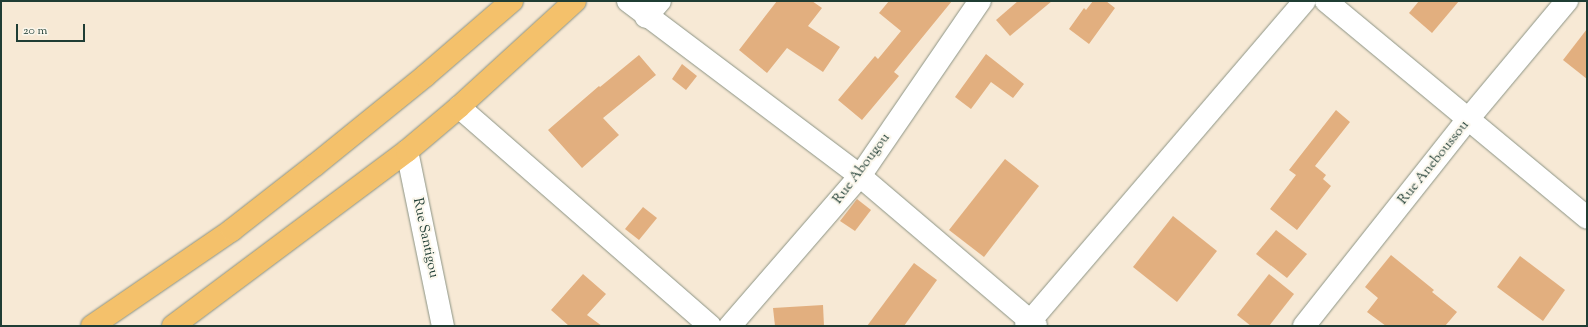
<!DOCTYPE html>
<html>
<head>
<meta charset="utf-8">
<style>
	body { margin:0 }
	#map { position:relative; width:1588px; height:327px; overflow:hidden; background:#f7e9d5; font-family:"Sorts Mill Goudy",serif }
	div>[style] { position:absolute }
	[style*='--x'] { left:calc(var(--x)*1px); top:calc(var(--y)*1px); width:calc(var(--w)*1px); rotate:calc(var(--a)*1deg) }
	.building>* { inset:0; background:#e2af7f }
	.roads { filter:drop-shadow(0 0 1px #8b9384) drop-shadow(0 0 1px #8b9384) }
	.minor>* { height:22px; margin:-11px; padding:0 11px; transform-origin:11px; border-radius:11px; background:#fff }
	.major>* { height:22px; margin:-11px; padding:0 11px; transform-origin:11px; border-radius:11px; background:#f4c16b }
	span { translate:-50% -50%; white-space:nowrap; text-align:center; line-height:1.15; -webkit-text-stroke:4px #fbf7ec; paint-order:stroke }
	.street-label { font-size:14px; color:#1f3d34 }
	.frame { position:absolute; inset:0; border:2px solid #1f3d34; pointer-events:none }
	.scale { position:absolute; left:16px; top:24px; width:69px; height:18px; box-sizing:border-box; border:2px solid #1f3d34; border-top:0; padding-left:5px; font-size:12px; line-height:14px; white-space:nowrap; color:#1f3d34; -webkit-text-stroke:3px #fbf7ec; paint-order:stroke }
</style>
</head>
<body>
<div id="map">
	<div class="building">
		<i style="clip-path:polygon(777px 1px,812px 1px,822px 8px,808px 26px,840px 47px,823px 72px,787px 48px,767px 73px,739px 50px)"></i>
		<i style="clip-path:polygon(889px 1px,952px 1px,894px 72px,899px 76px,862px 120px,838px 100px,875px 56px,878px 59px,901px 31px,879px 13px)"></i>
		<i style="clip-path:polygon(1018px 1px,1052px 1px,1010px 36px,996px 20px)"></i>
		<i style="clip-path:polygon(1093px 1px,1106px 1px,1115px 8px,1089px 44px,1069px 29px,1084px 8px,1086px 10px)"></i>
		<i style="clip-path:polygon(1419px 1px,1459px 1px,1432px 33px,1409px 13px)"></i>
		<i style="clip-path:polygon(1587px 29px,1587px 79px,1563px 60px)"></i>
		<i style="clip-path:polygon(986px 54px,1024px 84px,1013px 98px,991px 82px,971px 109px,955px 97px)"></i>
		<i style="clip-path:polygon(639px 55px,656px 75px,603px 118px,619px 135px,582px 168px,548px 130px,599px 86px,600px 87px)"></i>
		<i style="clip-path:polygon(682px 64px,697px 76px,686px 90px,672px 79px)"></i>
		<i style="clip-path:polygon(1336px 110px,1350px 122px,1315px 166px,1326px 175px,1323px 179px,1331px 186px,1297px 230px,1270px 209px,1296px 175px,1289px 170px)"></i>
		<i style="clip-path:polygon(1005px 159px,1039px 186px,984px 257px,949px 230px)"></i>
		<i style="clip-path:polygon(857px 199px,871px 210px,855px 231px,840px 221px)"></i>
		<i style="clip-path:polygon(643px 207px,657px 218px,639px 240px,625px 229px)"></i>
		<i style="clip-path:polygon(1173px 216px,1217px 251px,1177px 302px,1133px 267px)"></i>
		<i style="clip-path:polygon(1276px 230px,1307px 254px,1287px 278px,1256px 254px)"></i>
		<i style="clip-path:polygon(1391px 255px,1434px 290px,1432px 292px,1457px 312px,1445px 326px,1386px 326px,1367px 312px,1378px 298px,1365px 287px)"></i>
		<i style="clip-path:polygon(1520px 256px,1565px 290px,1543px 321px,1497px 287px)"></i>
		<i style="clip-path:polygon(914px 263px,937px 280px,904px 326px,867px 326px)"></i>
		<i style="clip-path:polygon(583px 274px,606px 294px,587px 315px,602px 326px,569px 326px,551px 310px)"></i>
		<i style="clip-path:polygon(1269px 274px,1294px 294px,1269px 326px,1251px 326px,1237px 315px)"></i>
		<i style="clip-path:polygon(823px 305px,824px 326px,775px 326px,773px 308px)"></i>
	</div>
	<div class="roads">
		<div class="minor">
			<i style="--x:628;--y:1;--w:291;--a:37"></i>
			<i style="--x:860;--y:176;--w:231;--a:40.4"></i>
			<i style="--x:1326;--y:1;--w:339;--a:39.7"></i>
			<i style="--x:646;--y:17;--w:21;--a:-49"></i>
			<i style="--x:459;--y:107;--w:333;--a:41.1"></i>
			<i style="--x:407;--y:151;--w:179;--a:78.4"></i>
			<i style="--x:730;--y:326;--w:198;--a:-49.1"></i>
			<i style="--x:860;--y:176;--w:212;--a:-55.6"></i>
			<i style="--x:1026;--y:326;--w:428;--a:-49.4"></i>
			<i style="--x:1304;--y:326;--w:265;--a:-51.6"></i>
			<i style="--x:1469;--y:118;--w:153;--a:-50.1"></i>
		</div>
		<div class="major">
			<i style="--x:92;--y:326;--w:170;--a:-34.4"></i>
			<i style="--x:232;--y:230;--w:104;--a:-38"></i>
			<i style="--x:314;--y:166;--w:143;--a:-39"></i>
			<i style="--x:425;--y:76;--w:115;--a:-40.8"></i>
			<i style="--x:173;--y:326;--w:292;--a:-36.8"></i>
			<i style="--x:407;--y:151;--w:68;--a:-40.2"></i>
			<i style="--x:459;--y:107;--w:157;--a:-42.4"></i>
		</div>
	</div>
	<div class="street-label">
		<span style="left:1434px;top:163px;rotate:-51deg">Rue Aneboussou</span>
		<span style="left:862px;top:169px;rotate:-53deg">Rue Abougou</span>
		<span style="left:425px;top:238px;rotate:78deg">Rue Santigou</span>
	</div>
	<div class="frame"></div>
	<div class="scale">20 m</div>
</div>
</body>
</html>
